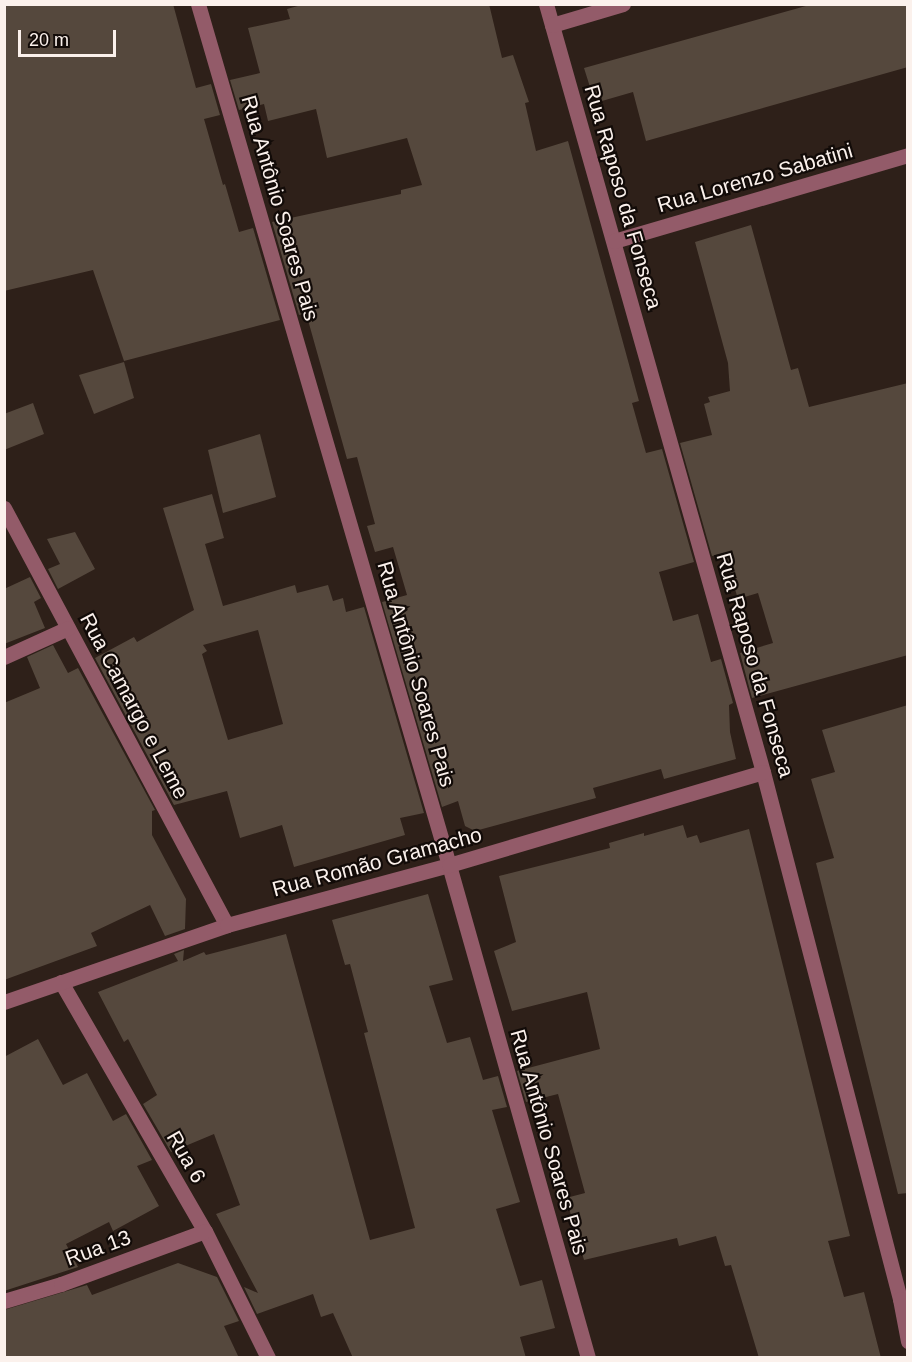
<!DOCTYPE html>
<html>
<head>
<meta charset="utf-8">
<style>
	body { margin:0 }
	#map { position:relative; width:912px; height:1362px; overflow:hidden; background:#2e2019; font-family:Arial,sans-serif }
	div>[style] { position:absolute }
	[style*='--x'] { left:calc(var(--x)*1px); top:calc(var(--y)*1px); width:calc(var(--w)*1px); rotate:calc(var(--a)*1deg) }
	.building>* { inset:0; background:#55483d }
	.minor>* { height:15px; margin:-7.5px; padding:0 7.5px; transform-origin:7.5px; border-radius:7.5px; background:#935b69 }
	span { translate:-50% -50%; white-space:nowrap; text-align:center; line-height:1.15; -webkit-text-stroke:4.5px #120b08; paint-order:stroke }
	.street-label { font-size:21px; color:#fbf1ec }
	.frame { position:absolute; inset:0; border:6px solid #fbf1ec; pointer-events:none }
	.scale { position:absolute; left:18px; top:30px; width:98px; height:27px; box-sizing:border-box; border:3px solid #fbf1ec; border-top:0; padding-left:8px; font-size:18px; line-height:21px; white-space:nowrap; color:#fbf1ec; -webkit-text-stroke:4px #120b08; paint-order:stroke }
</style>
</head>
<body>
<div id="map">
	<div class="building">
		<i style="clip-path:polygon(4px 4px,173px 4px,196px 88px,211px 84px,220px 115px,204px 119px,223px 185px,225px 184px,239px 232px,253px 228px,280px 320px,124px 361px,93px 270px,4px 291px)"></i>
		<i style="clip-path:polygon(305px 4px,489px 4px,502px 58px,513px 55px,529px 102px,525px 103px,536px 151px,568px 141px,639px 401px,632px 403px,646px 453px,662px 449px,694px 562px,659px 572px,673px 621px,698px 614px,711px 662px,721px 659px,733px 703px,729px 705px,730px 732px,736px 759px,664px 779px,661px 769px,593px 788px,596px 798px,475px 831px,465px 826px,458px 801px,442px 807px,382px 602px,407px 595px,393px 547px,375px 552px,367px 526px,375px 524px,357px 457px,347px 459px,306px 313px,299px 315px,272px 222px,401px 194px,401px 190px,422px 185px,407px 138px,327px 158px,316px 109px,268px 121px,264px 104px,239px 110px,230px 80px,260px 73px,248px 28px,290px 19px,287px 9px)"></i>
		<i style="clip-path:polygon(813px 4px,908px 4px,908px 67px,646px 141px,633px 92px,595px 103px,584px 68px)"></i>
		<i style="clip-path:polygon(751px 225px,791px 370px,798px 368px,809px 407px,908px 383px,908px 655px,752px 698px,740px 653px,773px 643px,758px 593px,738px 599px,724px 553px,712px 556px,680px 443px,712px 435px,704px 404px,710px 402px,708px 397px,730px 391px,728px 363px,695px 242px)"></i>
		<i style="clip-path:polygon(124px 362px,134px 398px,94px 414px,79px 375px)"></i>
		<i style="clip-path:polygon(33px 403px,44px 434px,4px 450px,4px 414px)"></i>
		<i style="clip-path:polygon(260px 434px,276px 497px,223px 513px,208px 450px)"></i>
		<i style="clip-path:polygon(evenodd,212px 494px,224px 538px,205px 544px,223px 606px,295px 585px,297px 593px,328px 585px,333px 601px,343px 598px,346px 612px,364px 607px,424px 813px,400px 818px,405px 835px,294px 867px,282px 825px,240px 838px,227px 791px,174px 805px,95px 658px,134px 637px,137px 642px,194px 610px,163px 508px,212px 494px,258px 630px,283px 724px,228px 740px,202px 654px,207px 651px,203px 645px,258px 630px)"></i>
		<i style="clip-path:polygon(75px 532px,95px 569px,58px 589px,48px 569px,60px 564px,47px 539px)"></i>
		<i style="clip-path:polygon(30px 577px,41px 598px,34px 602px,45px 628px,4px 644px,4px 589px)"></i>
		<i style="clip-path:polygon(53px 645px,68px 673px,78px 668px,155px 810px,152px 811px,152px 835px,186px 899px,185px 929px,165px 936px,150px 905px,91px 933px,97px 946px,4px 980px,4px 703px,40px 688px,27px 657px)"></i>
		<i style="clip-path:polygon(908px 705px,908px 1193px,898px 1194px,816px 863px,834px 858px,811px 779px,835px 772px,822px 730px)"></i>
		<i style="clip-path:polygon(683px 825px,687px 838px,697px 835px,700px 843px,749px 829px,850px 1236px,828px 1241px,844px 1297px,864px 1292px,881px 1358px,759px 1358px,731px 1265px,725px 1266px,716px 1236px,679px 1246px,677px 1238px,584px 1260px,566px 1198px,585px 1193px,558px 1094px,526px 1102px,517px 1071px,600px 1049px,587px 992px,512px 1011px,494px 951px,516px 942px,499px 876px,610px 848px,609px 843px,644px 833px,644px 836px)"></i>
		<i style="clip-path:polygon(428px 894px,453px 980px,429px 986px,447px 1043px,470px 1037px,483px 1080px,498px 1076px,507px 1107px,492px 1110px,520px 1202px,496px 1209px,520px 1286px,542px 1280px,555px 1328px,520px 1337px,526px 1358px,353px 1358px,333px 1313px,321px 1317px,313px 1294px,257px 1314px,244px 1287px,258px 1293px,216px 1214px,240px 1205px,214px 1134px,171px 1152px,143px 1104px,157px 1095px,128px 1039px,124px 1042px,98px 992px,178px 961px,174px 954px,184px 950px,183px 961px,204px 952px,206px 955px,286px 934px,370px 1240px,415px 1228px,364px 1033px,368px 1032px,350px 964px,345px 965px,332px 920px)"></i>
		<i style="clip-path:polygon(38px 1039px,63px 1085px,87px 1073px,113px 1121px,126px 1114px,152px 1160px,137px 1166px,159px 1206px,113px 1231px,109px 1222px,66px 1244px,78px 1267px,4px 1291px,4px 1057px)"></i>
		<i style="clip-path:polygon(178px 1263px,217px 1277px,239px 1321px,224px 1326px,239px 1358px,4px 1358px,4px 1310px,87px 1285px,92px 1295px)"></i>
	</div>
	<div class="minor">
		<i style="--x:198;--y:4;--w:897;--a:73.75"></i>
		<i style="--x:449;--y:865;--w:512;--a:74.25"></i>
		<i style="--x:546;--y:4;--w:798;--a:74.22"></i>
		<i style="--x:763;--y:772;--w:545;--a:75.43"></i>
		<i style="--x:900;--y:1299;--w:43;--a:79.2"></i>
		<i style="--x:552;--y:25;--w:74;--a:-16.5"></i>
		<i style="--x:614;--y:241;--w:306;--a:-16.3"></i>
		<i style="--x:4;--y:508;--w:473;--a:61.9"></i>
		<i style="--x:4;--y:657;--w:70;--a:-24.4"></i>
		<i style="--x:61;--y:982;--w:288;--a:60"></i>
		<i style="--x:205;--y:1231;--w:142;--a:63.6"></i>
		<i style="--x:4;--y:1002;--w:236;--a:-19"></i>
		<i style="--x:227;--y:925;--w:230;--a:-15.1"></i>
		<i style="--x:449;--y:865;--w:327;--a:-16.5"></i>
		<i style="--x:4;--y:1301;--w:59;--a:-16.6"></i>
		<i style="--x:61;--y:1284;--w:153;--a:-20.2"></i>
	</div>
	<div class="street-label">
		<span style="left:755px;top:178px;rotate:-16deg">Rua Lorenzo Sabatini</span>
		<span style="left:623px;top:197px;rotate:74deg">Rua Raposo da Fonseca</span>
		<span style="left:280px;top:208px;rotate:74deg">Rua Antônio Soares Pais</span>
		<span style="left:755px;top:665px;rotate:74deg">Rua Raposo da Fonseca</span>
		<span style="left:416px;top:674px;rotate:74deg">Rua Antônio Soares Pais</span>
		<span style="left:134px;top:706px;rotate:62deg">Rua Camargo e Leme</span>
		<span style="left:377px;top:862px;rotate:-15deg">Rua Romão Gramacho</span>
		<span style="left:549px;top:1142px;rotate:74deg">Rua Antônio Soares Pais</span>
		<span style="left:186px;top:1157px;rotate:60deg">Rua 6</span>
		<span style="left:98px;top:1248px;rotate:-20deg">Rua 13</span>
	</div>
	<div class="frame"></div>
	<div class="scale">20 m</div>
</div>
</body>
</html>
